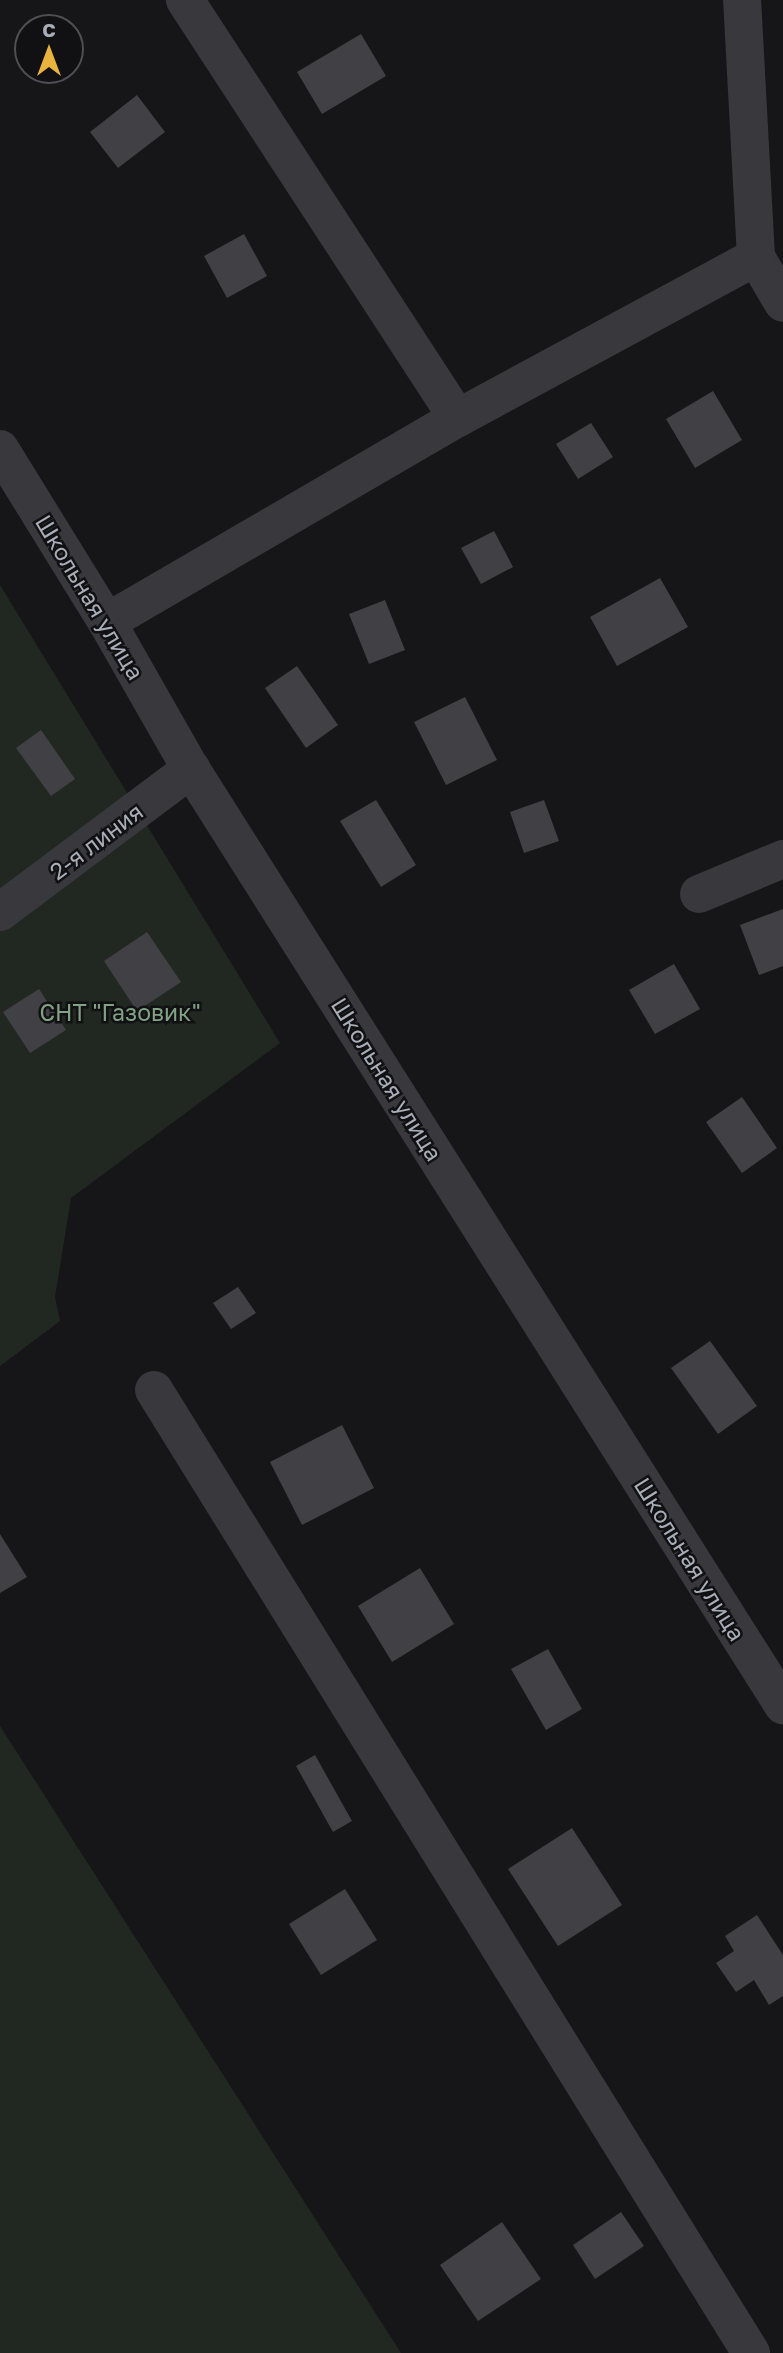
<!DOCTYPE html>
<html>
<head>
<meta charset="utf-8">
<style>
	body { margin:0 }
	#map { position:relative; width:783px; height:2353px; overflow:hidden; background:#161618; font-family:"Golos Text",sans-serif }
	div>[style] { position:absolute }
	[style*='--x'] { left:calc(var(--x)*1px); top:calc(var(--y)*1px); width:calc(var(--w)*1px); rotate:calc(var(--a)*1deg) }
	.green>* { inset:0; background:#212822 }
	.building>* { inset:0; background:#414145 }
	.minor>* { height:38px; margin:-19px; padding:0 19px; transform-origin:19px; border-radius:19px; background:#38383d }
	span { translate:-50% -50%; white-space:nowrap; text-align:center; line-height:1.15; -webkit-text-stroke:5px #111113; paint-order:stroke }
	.street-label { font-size:23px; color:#a9adb8 }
	.park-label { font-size:23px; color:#81a284 }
	.north { position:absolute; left:14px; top:14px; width:70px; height:70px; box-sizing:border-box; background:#111113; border:2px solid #4e4f55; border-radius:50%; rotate:0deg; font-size:19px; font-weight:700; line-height:28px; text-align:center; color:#a9adb8 }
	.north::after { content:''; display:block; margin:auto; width:24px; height:32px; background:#eab33d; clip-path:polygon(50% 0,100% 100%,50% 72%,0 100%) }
</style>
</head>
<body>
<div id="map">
	<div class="green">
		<i style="clip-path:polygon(0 585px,280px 1043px,71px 1198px,55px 1297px,60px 1321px,0 1366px)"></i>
		<i style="clip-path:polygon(0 1726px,401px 2353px,0 2353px)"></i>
	</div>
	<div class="building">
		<i style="clip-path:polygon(361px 34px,386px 76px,322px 114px,297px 72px)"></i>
		<i style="clip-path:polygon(137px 95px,165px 132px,118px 168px,90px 132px)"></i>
		<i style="clip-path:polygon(244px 234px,267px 276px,227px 298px,204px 256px)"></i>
		<i style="clip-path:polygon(713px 391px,742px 440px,695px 468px,666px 419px)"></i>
		<i style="clip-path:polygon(591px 423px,613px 457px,578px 479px,556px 444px)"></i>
		<i style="clip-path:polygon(494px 531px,513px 567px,481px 584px,461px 548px)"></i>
		<i style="clip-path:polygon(660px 578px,688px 627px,617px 666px,590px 617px)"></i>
		<i style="clip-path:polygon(385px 600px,405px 650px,369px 664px,349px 614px)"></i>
		<i style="clip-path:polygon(297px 666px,338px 725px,306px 748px,265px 688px)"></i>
		<i style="clip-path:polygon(465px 697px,497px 760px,446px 785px,414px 722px)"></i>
		<i style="clip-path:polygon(41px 730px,75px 779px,51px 796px,16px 748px)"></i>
		<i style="clip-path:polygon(376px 800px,416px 865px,381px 887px,340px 821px)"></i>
		<i style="clip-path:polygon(544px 800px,559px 841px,524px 853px,510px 812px)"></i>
		<i style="clip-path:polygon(783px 909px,783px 966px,759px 975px,740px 925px)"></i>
		<i style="clip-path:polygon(147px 932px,181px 982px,137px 1011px,104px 961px)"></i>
		<i style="clip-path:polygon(674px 964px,700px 1009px,655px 1034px,629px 990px)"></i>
		<i style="clip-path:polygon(39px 989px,66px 1030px,30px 1053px,3px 1012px)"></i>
		<i style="clip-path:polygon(742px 1097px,777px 1148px,742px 1173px,706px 1122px)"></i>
		<i style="clip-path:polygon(238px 1287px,256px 1313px,231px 1329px,213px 1303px)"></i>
		<i style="clip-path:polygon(710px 1341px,757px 1406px,718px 1434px,671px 1368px)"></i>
		<i style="clip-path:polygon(342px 1425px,374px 1488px,302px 1525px,270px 1462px)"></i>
		<i style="clip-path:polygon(0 1534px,27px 1577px,0 1593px)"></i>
		<i style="clip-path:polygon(420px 1568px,454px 1624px,392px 1662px,358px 1606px)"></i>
		<i style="clip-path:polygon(548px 1649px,582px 1709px,546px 1730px,511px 1669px)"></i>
		<i style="clip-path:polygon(315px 1755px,352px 1821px,333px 1832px,296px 1766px)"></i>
		<i style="clip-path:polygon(572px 1828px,622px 1905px,558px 1946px,508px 1869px)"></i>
		<i style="clip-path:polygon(345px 1889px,377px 1940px,321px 1975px,289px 1924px)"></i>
		<i style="clip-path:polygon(757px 1915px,783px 1955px,783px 1996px,769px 2005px,754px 1980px,736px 1992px,716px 1963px,734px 1951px,725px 1936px)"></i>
		<i style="clip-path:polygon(621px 2212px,644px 2246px,595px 2279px,573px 2245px)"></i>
		<i style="clip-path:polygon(502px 2222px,541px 2279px,478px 2321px,440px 2265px)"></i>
	</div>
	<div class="minor">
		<i style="--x:185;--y:0;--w:499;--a:56.9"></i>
		<i style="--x:756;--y:257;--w:53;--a:59.6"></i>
		<i style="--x:0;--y:449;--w:203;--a:58.3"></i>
		<i style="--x:107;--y:622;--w:169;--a:60.3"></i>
		<i style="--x:191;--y:769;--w:1108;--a:57.69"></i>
		<i style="--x:107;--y:622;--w:406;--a:-30.2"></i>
		<i style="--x:458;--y:418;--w:339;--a:-28.4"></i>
		<i style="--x:756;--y:257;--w:257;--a:-93.1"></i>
		<i style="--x:699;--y:894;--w:91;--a:-22.6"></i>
		<i style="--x:0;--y:912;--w:239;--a:-36.8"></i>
		<i style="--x:154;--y:1390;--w:1133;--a:58.2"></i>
	</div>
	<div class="street-label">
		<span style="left:90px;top:597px;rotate:59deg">Школьная улица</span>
		<span style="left:96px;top:841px;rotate:-37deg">2-я линия</span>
		<span style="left:387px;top:1079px;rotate:58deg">Школьная улица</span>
		<span style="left:690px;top:1559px;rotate:58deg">Школьная улица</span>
	</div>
	<div class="park-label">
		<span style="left:120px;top:1012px">СНТ "Газовик"</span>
	</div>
	<div class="north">С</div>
</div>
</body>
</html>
